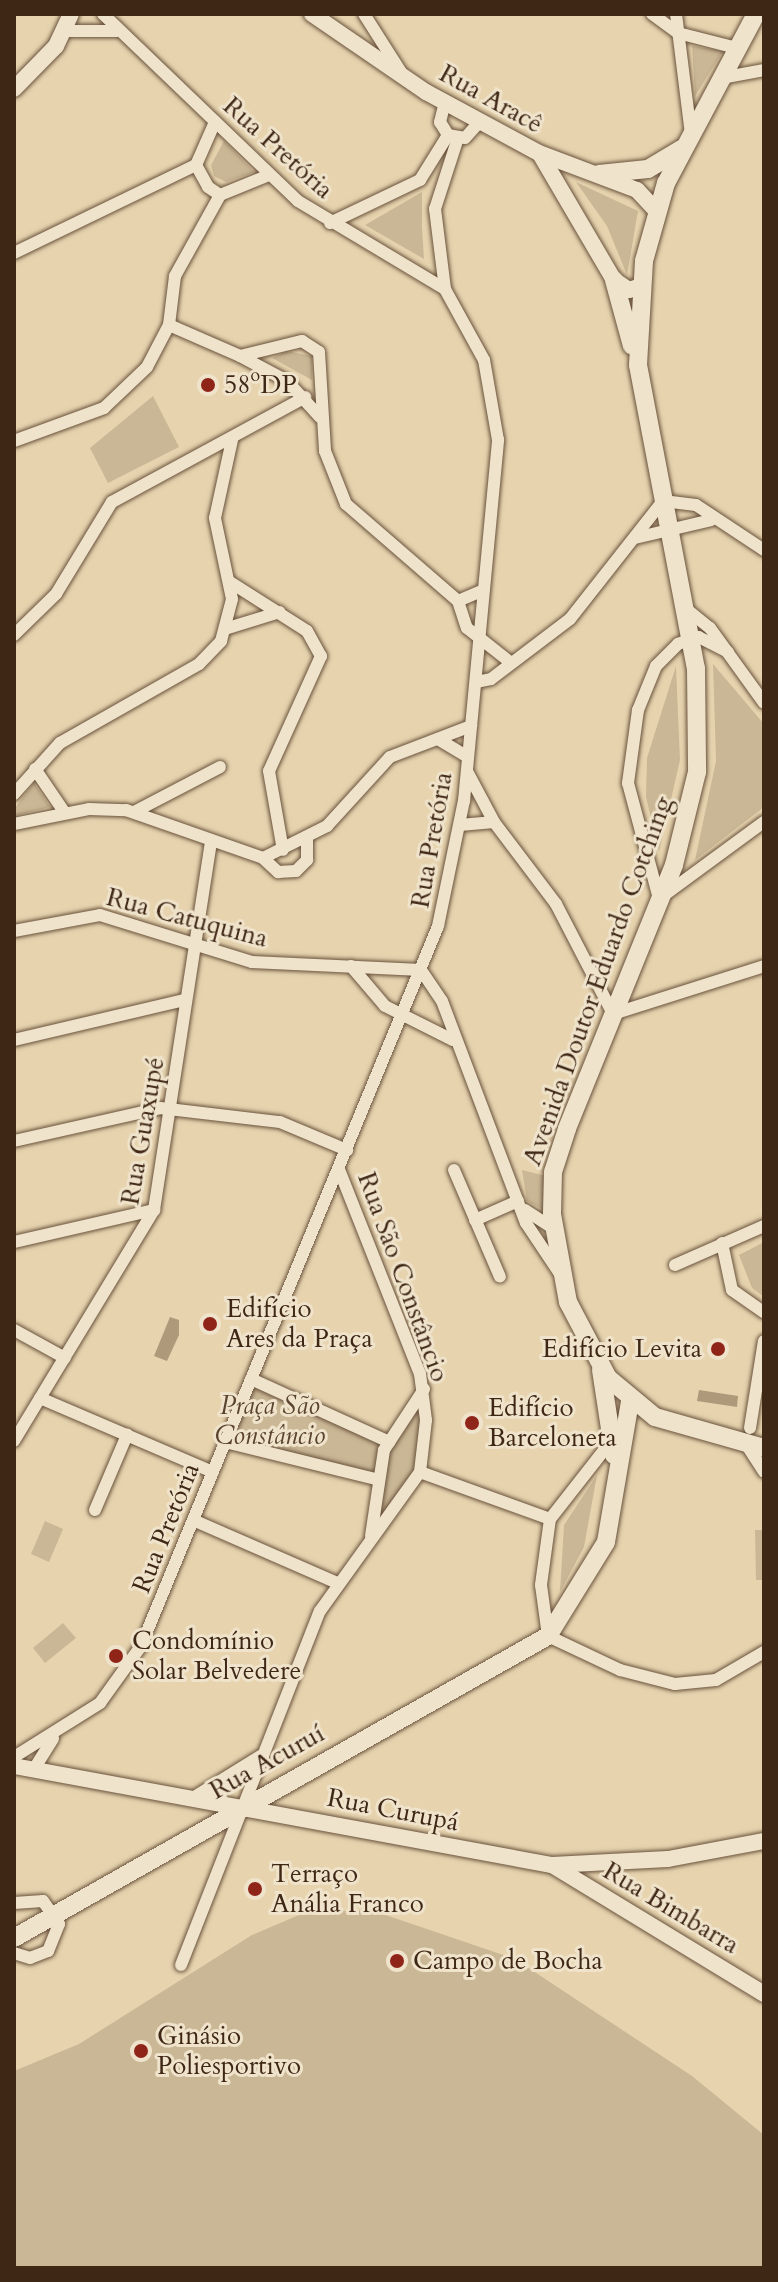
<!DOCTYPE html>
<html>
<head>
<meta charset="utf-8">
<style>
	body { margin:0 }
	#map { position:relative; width:778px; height:2282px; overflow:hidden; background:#e7d4af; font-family:Cardo,serif }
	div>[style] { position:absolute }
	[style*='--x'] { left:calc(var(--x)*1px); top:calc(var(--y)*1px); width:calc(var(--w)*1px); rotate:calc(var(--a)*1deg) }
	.green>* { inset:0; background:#cab795 }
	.water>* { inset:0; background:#ae997b }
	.roads { filter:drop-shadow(0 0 2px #69523c) drop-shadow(0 0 2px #69523c) }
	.minor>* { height:12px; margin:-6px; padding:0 6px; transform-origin:6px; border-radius:6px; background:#efe3cb }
	.tertiary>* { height:16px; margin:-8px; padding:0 8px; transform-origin:8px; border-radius:8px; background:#efe3cb }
	.secondary>* { height:18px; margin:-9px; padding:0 9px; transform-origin:9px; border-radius:9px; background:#efe3cb }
	.dots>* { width:22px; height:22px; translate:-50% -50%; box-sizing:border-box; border:4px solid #efe3cb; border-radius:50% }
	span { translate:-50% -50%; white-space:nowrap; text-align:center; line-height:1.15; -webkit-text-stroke:6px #efe3cb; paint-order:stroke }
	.street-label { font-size:26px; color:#3f2715 }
	.poi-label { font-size:26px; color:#3f2715 }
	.left { translate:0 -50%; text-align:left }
	.right { translate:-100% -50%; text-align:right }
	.park-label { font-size:26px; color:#5b442f; font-style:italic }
	.frame { position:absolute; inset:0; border:16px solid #3f2715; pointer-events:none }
</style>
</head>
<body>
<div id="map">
	<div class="green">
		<i style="clip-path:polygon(692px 46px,723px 51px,695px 96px)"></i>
		<i style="clip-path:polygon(224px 141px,254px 172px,226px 182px,214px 176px,211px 165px)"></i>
		<i style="clip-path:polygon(576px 182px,638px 211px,627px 275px,607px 226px)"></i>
		<i style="clip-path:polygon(422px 192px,422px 227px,424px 259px,365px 225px)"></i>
		<i style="clip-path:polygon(287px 351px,312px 356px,312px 380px,272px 358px)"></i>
		<i style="clip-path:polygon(153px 396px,179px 447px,108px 483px,90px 448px)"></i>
		<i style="clip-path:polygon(713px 664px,764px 724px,764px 807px,695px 860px,716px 761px)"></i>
		<i style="clip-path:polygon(676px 666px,680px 760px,659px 852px,646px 797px,647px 758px)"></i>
		<i style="clip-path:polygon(34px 783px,50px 807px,14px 816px,14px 809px)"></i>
		<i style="clip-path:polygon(522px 1170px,546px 1176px,546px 1211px,527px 1201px)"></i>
		<i style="clip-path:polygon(764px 1242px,764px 1297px,752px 1288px,739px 1255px)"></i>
		<i style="clip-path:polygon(254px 1384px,386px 1441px,375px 1476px,230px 1440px)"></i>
		<i style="clip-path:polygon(422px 1393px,420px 1467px,373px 1531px,386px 1451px)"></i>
		<i style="clip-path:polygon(597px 1475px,584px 1547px,560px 1592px,564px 1525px)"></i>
		<i style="clip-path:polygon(45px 1521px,63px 1529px,49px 1562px,31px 1554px)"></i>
		<i style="clip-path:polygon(755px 1530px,764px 1530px,764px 1580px,756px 1580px)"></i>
		<i style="clip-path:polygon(63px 1623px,76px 1638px,45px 1663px,33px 1648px)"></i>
		<i style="clip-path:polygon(371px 1910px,515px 1959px,692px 2076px,764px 2135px,764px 2268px,14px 2268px,14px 2071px,79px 2044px,252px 1935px,306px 1912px)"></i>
	</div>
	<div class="water">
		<i style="clip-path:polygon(170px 1317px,179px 1320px,179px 1335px,167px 1361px,154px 1356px)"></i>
		<i style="clip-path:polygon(699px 1390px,738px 1396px,737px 1407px,697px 1401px)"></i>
	</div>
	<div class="roads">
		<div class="minor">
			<i style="--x:364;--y:14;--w:69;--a:57.5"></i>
			<i style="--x:652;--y:14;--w:32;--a:36"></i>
			<i style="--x:678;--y:33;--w:61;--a:14.3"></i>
			<i style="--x:676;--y:14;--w:121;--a:82.9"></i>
			<i style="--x:66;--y:31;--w:51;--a:0"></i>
			<i style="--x:721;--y:78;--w:44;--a:-10.5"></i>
			<i style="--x:445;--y:102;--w:21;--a:104"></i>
			<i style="--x:440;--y:122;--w:15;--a:58"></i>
			<i style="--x:448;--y:135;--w:17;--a:10"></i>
			<i style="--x:465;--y:138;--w:24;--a:-48"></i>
			<i style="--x:215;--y:122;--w:47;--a:113.8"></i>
			<i style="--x:196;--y:165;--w:25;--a:61"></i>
			<i style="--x:208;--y:187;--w:14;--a:34"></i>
			<i style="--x:220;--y:195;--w:53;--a:-22.2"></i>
			<i style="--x:330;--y:223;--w:100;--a:-25.5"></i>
			<i style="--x:420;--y:180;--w:53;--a:-58.1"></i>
			<i style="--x:14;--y:253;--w:202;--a:-25.8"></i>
			<i style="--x:445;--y:289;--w:81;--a:-97.1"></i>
			<i style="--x:435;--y:209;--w:75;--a:-72.1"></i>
			<i style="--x:169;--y:325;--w:77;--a:23.6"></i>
			<i style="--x:240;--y:356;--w:64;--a:-13.6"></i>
			<i style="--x:302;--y:341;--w:20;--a:33"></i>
			<i style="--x:319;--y:352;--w:99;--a:86.5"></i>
			<i style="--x:325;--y:451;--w:57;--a:68.4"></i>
			<i style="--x:346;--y:504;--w:148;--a:40.9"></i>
			<i style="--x:458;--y:601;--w:28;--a:72"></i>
			<i style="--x:467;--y:628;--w:55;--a:38.3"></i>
			<i style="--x:240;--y:356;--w:53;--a:28"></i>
			<i style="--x:287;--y:381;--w:49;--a:47.5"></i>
			<i style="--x:14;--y:441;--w:96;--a:-20.1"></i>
			<i style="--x:104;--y:408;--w:59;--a:-43.6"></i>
			<i style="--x:147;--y:367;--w:47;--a:-62.4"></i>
			<i style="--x:169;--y:325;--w:49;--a:-83"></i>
			<i style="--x:175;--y:276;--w:93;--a:-60.9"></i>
			<i style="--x:635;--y:538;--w:78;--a:-13.3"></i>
			<i style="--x:230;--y:582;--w:91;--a:32.5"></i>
			<i style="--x:307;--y:631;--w:29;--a:61"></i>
			<i style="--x:321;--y:656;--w:126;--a:114.3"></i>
			<i style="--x:269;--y:771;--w:80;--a:80"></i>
			<i style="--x:458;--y:601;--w:28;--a:-23"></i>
			<i style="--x:685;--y:608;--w:32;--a:39"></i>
			<i style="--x:710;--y:628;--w:92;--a:54.2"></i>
			<i style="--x:228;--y:628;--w:54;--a:-17.1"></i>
			<i style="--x:14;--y:635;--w:59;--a:-44.3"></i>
			<i style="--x:56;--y:594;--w:108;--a:-58.7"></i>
			<i style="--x:112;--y:502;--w:220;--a:-28.5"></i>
			<i style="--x:728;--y:652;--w:33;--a:-153"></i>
			<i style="--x:699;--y:637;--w:22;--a:162"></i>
			<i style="--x:678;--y:644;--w:31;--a:135"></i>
			<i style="--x:656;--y:666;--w:48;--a:112.2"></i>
			<i style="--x:638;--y:710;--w:74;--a:97.8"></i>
			<i style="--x:628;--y:783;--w:120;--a:75"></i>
			<i style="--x:659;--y:899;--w:130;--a:-36.3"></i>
			<i style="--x:476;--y:682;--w:15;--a:-11"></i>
			<i style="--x:491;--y:679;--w:99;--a:-37.2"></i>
			<i style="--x:570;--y:619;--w:150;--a:-51.8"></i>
			<i style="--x:663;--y:501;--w:33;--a:7"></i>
			<i style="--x:696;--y:505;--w:82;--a:33.5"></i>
			<i style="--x:438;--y:739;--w:35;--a:31"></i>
			<i style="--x:35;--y:769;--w:53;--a:55.7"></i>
			<i style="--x:468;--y:773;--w:55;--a:62"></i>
			<i style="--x:494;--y:822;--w:103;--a:52.9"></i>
			<i style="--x:556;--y:904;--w:124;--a:62.6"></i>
			<i style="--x:613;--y:1014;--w:158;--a:-17.6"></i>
			<i style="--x:14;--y:794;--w:69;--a:-48"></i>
			<i style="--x:60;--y:743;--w:160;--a:-29.6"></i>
			<i style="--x:199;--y:664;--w:32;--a:-46"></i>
			<i style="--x:221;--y:641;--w:43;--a:-75.3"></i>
			<i style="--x:232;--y:599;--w:83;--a:-101.9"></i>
			<i style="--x:215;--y:518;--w:80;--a:-77.7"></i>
			<i style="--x:134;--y:812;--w:97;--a:-27.6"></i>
			<i style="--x:14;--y:824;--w:76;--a:-11.3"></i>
			<i style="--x:89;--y:809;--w:37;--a:2"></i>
			<i style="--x:126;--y:810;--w:145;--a:19.3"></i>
			<i style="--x:263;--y:858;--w:72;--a:-26.6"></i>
			<i style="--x:327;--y:826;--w:93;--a:-47.6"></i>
			<i style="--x:390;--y:757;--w:87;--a:-20.9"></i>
			<i style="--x:460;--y:825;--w:34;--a:-5"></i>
			<i style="--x:263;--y:858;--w:21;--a:43"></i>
			<i style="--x:278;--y:872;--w:18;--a:-3"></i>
			<i style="--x:296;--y:871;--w:16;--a:-45"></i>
			<i style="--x:307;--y:860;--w:20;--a:-90"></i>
			<i style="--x:14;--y:931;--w:87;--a:-10.5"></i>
			<i style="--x:100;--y:915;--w:159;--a:17.2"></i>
			<i style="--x:252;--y:962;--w:169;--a:2.7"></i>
			<i style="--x:421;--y:970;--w:37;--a:56"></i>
			<i style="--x:442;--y:1001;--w:237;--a:69.3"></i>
			<i style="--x:526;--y:1223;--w:61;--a:56.3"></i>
			<i style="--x:351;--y:966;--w:52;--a:49.6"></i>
			<i style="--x:385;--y:1006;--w:76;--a:26.6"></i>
			<i style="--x:14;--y:1040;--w:176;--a:-13.2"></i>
			<i style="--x:14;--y:1141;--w:150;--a:-12.7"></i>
			<i style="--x:160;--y:1108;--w:121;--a:6.7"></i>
			<i style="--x:280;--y:1122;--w:73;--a:22.7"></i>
			<i style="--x:454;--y:1170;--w:116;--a:66.7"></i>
			<i style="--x:525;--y:1210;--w:33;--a:33"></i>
			<i style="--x:475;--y:1220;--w:47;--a:-23.8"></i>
			<i style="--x:14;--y:1242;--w:144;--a:-12.9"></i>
			<i style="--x:722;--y:1243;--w:48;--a:78"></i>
			<i style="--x:732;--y:1290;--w:39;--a:35"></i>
			<i style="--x:675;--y:1265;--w:97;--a:-23.7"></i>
			<i style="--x:14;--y:1330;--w:58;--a:28.8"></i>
			<i style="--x:251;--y:1379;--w:152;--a:24.5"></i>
			<i style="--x:40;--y:1398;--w:188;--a:23.2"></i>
			<i style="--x:750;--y:1428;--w:88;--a:-80.9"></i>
			<i style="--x:612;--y:1440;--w:100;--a:128.1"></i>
			<i style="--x:550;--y:1519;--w:67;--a:97.8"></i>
			<i style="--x:541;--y:1585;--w:51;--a:82.2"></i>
			<i style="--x:548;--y:1636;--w:80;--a:25.3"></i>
			<i style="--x:620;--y:1670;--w:57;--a:14.3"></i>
			<i style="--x:675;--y:1684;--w:41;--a:-5.6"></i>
			<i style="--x:716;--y:1680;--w:56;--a:-30.3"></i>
			<i style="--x:14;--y:1441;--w:270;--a:-58.8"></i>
			<i style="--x:154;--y:1210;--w:374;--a:-81.2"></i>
			<i style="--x:225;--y:1442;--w:155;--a:13.8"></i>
			<i style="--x:746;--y:1444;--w:33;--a:57"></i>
			<i style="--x:420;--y:1472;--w:138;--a:19.9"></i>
			<i style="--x:95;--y:1510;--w:82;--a:-66.9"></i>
			<i style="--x:193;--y:1520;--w:155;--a:23.6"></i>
			<i style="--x:371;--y:1536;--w:87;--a:-81.4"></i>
			<i style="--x:384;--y:1450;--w:73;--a:-56.7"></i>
			<i style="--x:14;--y:1757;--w:102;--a:-32.1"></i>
			<i style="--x:100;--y:1703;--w:70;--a:-54.3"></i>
			<i style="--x:141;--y:1646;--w:779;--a:-67.58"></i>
			<i style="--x:438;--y:926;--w:128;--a:-78.3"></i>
			<i style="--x:464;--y:801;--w:363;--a:-84.6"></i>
			<i style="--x:498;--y:440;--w:81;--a:-99.9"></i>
			<i style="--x:484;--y:360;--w:81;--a:-118.8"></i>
			<i style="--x:445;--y:289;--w:171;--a:-149.1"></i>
			<i style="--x:298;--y:201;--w:270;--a:-136.2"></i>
			<i style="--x:34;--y:1769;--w:36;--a:-58"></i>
			<i style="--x:14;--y:1903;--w:29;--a:-4"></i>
			<i style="--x:43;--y:1901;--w:28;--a:55"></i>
			<i style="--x:59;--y:1924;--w:29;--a:112"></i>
			<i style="--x:48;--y:1951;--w:19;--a:159"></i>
			<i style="--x:30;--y:1958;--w:17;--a:-163"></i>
			<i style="--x:181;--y:1965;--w:380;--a:-68.6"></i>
			<i style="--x:320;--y:1611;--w:171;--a:-54.3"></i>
			<i style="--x:420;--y:1472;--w:52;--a:-83.4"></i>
			<i style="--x:426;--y:1420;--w:46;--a:-97.4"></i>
			<i style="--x:420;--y:1374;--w:220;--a:-111.6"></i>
		</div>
		<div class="tertiary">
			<i style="--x:312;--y:14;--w:138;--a:34.4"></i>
			<i style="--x:426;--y:92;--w:128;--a:28.4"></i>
			<i style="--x:539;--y:153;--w:105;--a:20.7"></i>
			<i style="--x:637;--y:190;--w:26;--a:47"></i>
			<i style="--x:14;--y:89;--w:60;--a:-45.7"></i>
			<i style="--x:56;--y:46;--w:35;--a:-65"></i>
			<i style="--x:540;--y:154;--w:146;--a:59.6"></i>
			<i style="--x:614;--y:280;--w:18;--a:34"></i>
			<i style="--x:629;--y:290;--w:13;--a:-18"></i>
			<i style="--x:14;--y:1766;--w:547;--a:10.43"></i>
			<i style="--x:552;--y:1865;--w:116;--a:-3"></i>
			<i style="--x:668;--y:1859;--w:98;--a:-10.6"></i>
			<i style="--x:198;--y:1797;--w:74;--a:-31.8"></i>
			<i style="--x:552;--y:1865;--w:248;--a:31.3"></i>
		</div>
		<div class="secondary">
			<i style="--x:756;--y:14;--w:191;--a:118"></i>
			<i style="--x:666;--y:183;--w:81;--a:105.8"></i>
			<i style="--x:644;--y:261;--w:104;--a:93.3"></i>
			<i style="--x:638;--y:365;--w:309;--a:79.2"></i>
			<i style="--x:696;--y:668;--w:104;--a:89.4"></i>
			<i style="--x:697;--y:772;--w:96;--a:103.9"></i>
			<i style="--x:674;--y:865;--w:285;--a:112.1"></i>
			<i style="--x:567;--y:1129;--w:45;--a:108"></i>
			<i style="--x:553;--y:1172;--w:42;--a:91.4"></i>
			<i style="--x:552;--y:1214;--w:89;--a:79.7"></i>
			<i style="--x:568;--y:1302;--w:86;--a:62.2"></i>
			<i style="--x:608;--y:1378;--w:61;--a:39.7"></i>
			<i style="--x:655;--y:1417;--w:113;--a:15.9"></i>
			<i style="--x:599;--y:174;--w:49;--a:-5.8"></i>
			<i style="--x:648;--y:169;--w:39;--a:-31"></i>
			<i style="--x:614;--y:280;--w:68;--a:74.7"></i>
			<i style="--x:601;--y:1370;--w:86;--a:81.3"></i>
			<i style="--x:14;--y:1938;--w:613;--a:-29.49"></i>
			<i style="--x:548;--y:1636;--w:110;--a:-58.3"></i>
			<i style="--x:606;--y:1542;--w:143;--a:-80.3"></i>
		</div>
	</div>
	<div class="dots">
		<i style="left:208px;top:385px;background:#8f2418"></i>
		<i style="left:210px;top:1324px;background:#8f2418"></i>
		<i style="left:718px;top:1349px;background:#8f2418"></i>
		<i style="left:472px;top:1423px;background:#8f2418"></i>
		<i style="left:116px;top:1656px;background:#8f2418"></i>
		<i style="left:255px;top:1889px;background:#8f2418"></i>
		<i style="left:397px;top:1961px;background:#8f2418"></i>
		<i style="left:141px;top:2051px;background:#8f2418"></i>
	</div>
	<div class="street-label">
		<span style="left:491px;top:99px;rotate:29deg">Rua Aracê</span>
		<span style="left:278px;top:148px;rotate:42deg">Rua Pretória</span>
		<span style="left:432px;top:840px;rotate:-80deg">Rua Pretória</span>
		<span style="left:187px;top:918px;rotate:15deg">Rua Catuquina</span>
		<span style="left:598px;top:981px;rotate:-70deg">Avenida Doutor Eduardo Cotching</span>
		<span style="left:143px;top:1131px;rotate:-80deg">Rua Guaxupé</span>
		<span style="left:403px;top:1277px;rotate:70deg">Rua São Constâncio</span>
		<span style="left:166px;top:1528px;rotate:-68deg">Rua Pretória</span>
		<span style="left:267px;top:1762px;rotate:-29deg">Rua Acuruí</span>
		<span style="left:393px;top:1810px;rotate:11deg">Rua Curupá</span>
		<span style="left:671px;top:1908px;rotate:31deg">Rua Bimbarra</span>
	</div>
	<div class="poi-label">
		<span class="left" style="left:224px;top:385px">58ºDP</span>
		<span class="left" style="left:226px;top:1324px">Edifício<br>Ares da Praça</span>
		<span class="right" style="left:702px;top:1349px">Edifício Levita</span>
		<span class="left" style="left:488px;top:1423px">Edifício<br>Barceloneta</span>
		<span class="left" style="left:132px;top:1656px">Condomínio<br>Solar Belvedere</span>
		<span class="left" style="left:271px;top:1889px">Terraço<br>Anália Franco</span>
		<span class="left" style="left:413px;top:1961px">Campo de Bocha</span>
		<span class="left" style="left:157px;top:2051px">Ginásio<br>Poliesportivo</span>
	</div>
	<div class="park-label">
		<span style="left:270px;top:1421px">Praça São<br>Constâncio</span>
	</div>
	<div class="frame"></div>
</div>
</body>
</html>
